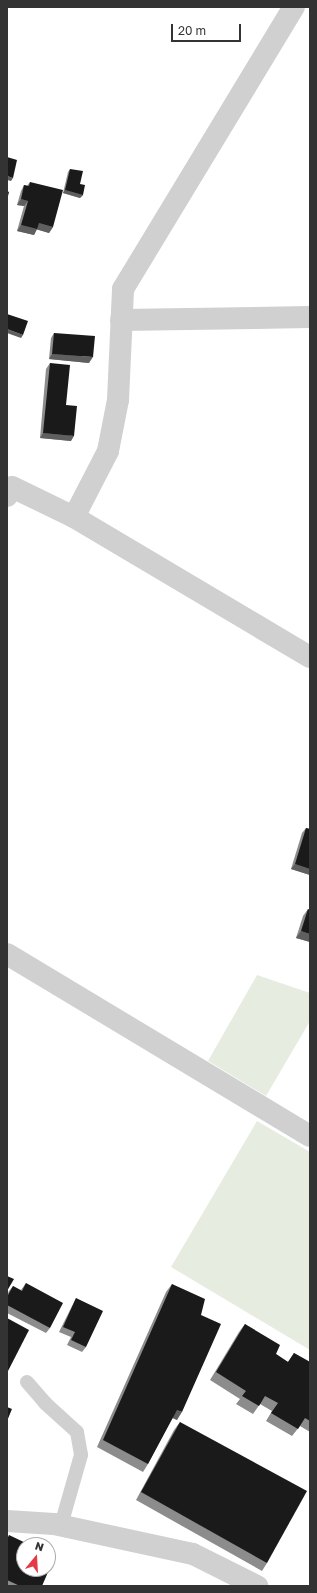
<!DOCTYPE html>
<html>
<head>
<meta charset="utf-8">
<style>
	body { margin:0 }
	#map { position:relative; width:317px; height:1593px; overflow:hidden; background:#fff; font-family:"Golos Text",sans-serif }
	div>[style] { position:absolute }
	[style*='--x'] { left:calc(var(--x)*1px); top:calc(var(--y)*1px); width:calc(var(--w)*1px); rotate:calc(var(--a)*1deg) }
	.green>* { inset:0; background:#e6ecdf }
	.service>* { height:14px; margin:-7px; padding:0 7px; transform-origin:7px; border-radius:7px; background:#d0d0d0 }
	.minor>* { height:22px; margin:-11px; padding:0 11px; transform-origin:11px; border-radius:11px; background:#d0d0d0 }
	.wall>* { inset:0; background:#8c8c8c }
	.shaded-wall>* { inset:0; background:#5f5f5f }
	.building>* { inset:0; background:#1a1a1a }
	span { translate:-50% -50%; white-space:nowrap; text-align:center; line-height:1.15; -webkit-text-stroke:4px #fff; paint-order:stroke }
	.frame { position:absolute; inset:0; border:8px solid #333; pointer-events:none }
	.north { position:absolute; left:16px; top:1537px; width:40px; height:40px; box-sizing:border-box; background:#fff; border:1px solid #adadad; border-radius:50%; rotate:18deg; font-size:11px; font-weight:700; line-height:16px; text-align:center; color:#333 }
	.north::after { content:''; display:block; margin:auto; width:14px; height:18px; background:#e63946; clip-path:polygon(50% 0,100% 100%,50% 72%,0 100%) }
	.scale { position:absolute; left:171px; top:24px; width:70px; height:18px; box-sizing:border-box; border:2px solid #333; border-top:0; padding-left:5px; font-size:12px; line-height:14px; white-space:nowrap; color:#333; -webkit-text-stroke:3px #fff; paint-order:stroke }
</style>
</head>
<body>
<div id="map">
	<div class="green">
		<i style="clip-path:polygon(257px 975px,310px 993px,310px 1021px,266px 1096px,208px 1061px)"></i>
		<i style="clip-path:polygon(257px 1121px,310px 1152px,310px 1350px,171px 1267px)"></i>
	</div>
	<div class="service">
		<i style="--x:27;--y:1382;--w:28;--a:49"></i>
		<i style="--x:45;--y:1403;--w:43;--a:42.2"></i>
		<i style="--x:77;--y:1432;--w:23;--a:80"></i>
		<i style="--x:81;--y:1455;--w:73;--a:105.9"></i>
	</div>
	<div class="minor">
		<i style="--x:121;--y:320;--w:189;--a:-0.9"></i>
		<i style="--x:7;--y:496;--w:10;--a:-61"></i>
		<i style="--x:12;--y:487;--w:69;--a:25.8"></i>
		<i style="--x:74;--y:517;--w:274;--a:30.7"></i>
		<i style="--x:74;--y:517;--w:74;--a:-62.7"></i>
		<i style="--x:108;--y:451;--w:52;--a:-78.9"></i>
		<i style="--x:118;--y:400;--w:111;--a:-87.4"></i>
		<i style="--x:123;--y:289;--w:330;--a:-58.8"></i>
		<i style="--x:7;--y:954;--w:353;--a:31"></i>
		<i style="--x:7;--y:1521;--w:47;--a:3.7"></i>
		<i style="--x:54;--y:1524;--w:142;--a:12.2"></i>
		<i style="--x:193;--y:1554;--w:72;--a:26.6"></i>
	</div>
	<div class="wall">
		<i style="clip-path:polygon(70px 169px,80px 184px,83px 195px,80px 198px,63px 193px,68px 172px)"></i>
		<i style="clip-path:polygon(30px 182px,53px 227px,49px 233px,37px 229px,34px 235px,17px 231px,24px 206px,17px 205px,21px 191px,24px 185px,27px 186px)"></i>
		<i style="clip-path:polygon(54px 333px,89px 363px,49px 359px,51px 338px)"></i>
		<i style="clip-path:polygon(50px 363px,66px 405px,71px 441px,40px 438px,46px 369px)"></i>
		<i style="clip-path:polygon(306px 828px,310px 829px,310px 875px,291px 869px,302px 833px)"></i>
		<i style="clip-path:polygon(308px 909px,310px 942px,296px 938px,303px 916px)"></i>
		<i style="clip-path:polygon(26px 1283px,50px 1328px,46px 1333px,7px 1313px,7px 1295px,9px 1291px,13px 1286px,21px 1290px)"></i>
		<i style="clip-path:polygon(172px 1284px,201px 1315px,177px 1420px,172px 1418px,148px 1464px,143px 1472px,97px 1447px,166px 1292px)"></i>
		<i style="clip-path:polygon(76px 1298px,86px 1347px,82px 1352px,67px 1345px,71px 1337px,59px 1332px)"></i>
		<i style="clip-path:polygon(245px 1324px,276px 1354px,288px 1362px,294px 1353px,310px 1362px,310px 1432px,300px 1426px,292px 1436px,266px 1421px,272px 1411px,260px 1404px,253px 1414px,236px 1404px,240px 1399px,210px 1380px,239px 1332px)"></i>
		<i style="clip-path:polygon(180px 1422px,267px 1563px,262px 1571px,136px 1500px,174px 1430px)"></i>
		<i style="clip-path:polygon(9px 1535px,42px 1586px,7px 1586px,7px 1539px)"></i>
	</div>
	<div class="shaded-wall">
		<i style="clip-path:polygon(7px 176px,13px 178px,11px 181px,7px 180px)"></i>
		<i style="clip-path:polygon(65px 190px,83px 195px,80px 198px,63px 193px)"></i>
		<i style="clip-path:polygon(21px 199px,28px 201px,24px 206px,17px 205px)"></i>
		<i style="clip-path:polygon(39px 223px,53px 227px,49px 233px,35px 229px)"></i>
		<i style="clip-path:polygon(21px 225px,37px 229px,34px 235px,17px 231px)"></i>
		<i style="clip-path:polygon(7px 329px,23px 335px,21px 338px,7px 333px)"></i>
		<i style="clip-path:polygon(52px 354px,93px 357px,89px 363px,49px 359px)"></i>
		<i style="clip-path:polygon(43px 433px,74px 436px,71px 441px,40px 438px)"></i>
		<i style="clip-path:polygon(295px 864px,310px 869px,310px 875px,291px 869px)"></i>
		<i style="clip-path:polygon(301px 931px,310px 934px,310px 942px,296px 938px)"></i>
		<i style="clip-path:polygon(177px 1410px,182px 1412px,177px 1420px,171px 1417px)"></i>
	</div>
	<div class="building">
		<i style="clip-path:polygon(7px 157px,17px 160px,13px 178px,7px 176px)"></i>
		<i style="clip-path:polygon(70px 169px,83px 171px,80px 184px,85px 185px,83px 195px,65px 190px)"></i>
		<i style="clip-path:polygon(30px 182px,63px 190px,53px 227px,39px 223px,37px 229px,21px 225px,28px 201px,21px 199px,24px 185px,29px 186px)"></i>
		<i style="clip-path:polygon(7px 191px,9px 192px,7px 200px)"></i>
		<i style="clip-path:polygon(7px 314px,28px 321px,23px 335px,7px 329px)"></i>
		<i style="clip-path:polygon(54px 333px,95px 336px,93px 357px,52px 354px)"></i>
		<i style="clip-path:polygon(50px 363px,70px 365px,66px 405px,77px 406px,74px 436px,43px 433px)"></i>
		<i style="clip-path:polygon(306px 828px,310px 829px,310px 869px,295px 864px)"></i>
		<i style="clip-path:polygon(308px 909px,310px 910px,310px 934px,301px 931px)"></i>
		<i style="clip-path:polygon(7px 1276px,14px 1279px,7px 1291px)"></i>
		<i style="clip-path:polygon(26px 1283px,63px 1303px,50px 1328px,7px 1305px,7px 1297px,13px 1286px,22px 1291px)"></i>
		<i style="clip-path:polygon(172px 1284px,205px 1299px,201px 1315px,221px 1324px,182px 1412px,177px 1410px,148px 1464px,103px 1440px)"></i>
		<i style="clip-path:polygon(76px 1298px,103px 1311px,86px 1347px,71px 1340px,75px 1332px,63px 1327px)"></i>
		<i style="clip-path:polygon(7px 1318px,29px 1330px,8px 1371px,7px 1371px)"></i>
		<i style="clip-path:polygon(245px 1324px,280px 1345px,276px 1354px,288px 1362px,294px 1353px,310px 1362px,310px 1421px,305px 1418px,298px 1429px,271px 1413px,278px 1403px,265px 1396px,259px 1406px,242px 1396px,246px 1391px,216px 1372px)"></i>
		<i style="clip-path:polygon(7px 1407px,12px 1409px,7px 1421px)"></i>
		<i style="clip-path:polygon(180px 1422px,307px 1491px,267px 1563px,141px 1492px)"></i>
		<i style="clip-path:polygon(9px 1535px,30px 1545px,24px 1545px,24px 1569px,48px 1569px,48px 1553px,55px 1556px,42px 1586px,20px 1586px,7px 1580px,7px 1540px)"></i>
	</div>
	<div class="frame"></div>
	<div class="north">N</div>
	<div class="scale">20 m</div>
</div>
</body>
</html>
